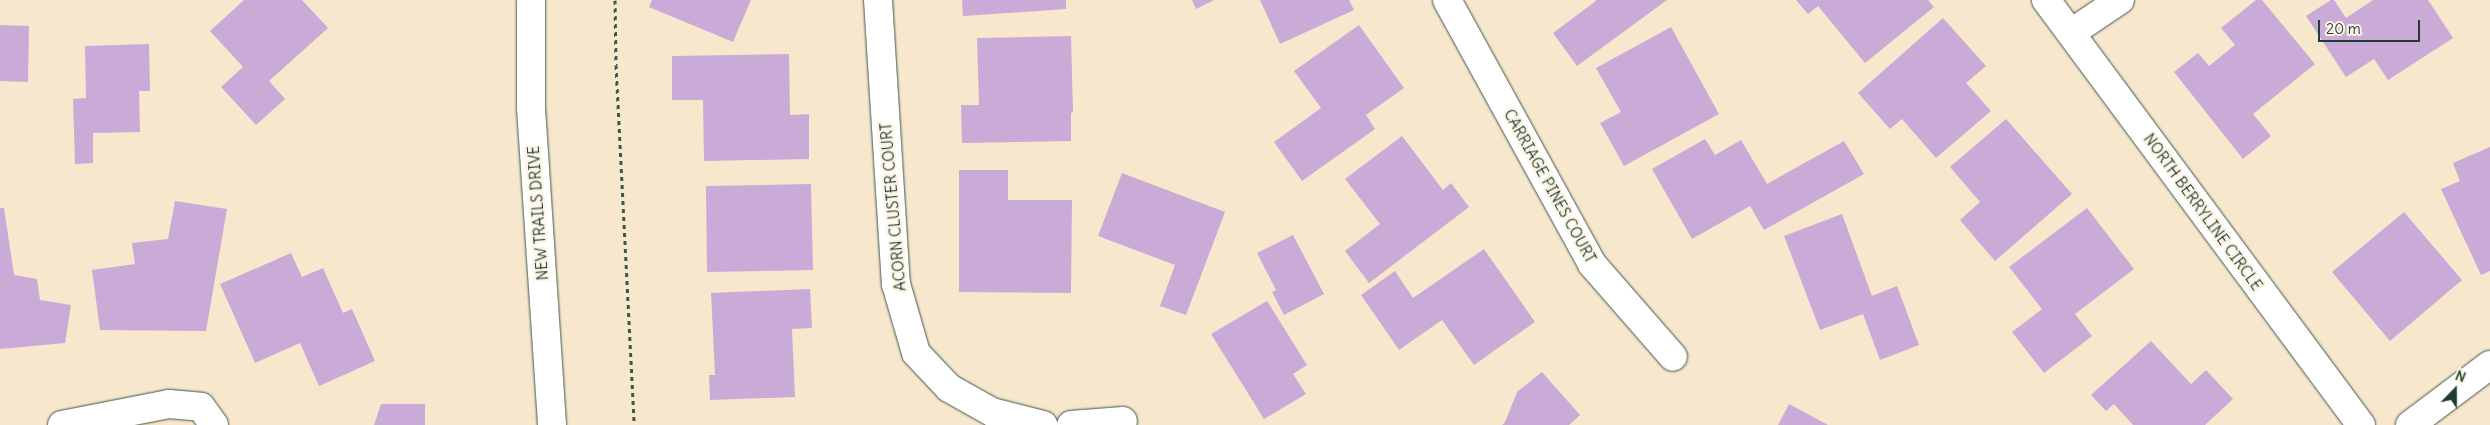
<!DOCTYPE html>
<html>
<head>
<meta charset="utf-8">
<style>
	body { margin:0 }
	#map { position:relative; width:2490px; height:425px; overflow:hidden; background:#f6e7cd; font-family:Delius,sans-serif }
	div>[style] { position:absolute }
	[style*='--x'] { left:calc(var(--x)*1px); top:calc(var(--y)*1px); width:calc(var(--w)*1px); rotate:calc(var(--a)*1deg) }
	.building>* { inset:0; background:#caabd7 }
	.path>* { height:3px; margin-top:-1.5px; transform-origin:0; background:repeating-linear-gradient(90deg,#3f564b 0 4px,transparent 0 8px) }
	.roads { filter:drop-shadow(0 0 1px #3f564b) drop-shadow(0 0 1px #3f564b) }
	.minor>* { height:28px; margin:-14px; padding:0 14px; transform-origin:14px; border-radius:14px; background:#fff }
	span { translate:-50% -50%; white-space:nowrap; text-align:center; line-height:1.15; -webkit-text-stroke:5px #fcf5e5; paint-order:stroke }
	.street-label { font-size:15px; color:#1f3d34 }
	.north { position:absolute; left:2430px; top:365px; width:50px; height:50px; -webkit-text-stroke:4px #fcf5e5; paint-order:stroke; rotate:22deg; font-size:14px; font-weight:700; line-height:20px; text-align:center; color:#1f3d34 }
	.north::after { content:''; display:block; margin:auto; width:18px; height:22px; background:#1f3d34; clip-path:polygon(50% 0,100% 100%,50% 72%,0 100%) }
	.scale { position:absolute; left:2318px; top:20px; width:102px; height:22px; box-sizing:border-box; border:2px solid #1f3d34; border-top:0; padding-left:6px; font-size:15px; line-height:18px; white-space:nowrap; color:#1f3d34; -webkit-text-stroke:4px #fcf5e5; paint-order:stroke }
</style>
</head>
<body>
<div id="map">
	<div class="building">
		<i style="clip-path:polygon(244px 0,302px 0,328px 28px,269px 81px,285px 99px,256px 125px,221px 87px,243px 67px,210px 31px)"></i>
		<i style="clip-path:polygon(652px 0,751px 0,733px 42px,649px 7px)"></i>
		<i style="clip-path:polygon(962px 0,1066px 0,1066px 9px,963px 16px)"></i>
		<i style="clip-path:polygon(1192px 0,1214px 0,1196px 9px)"></i>
		<i style="clip-path:polygon(1260px 0,1349px 0,1354px 10px,1280px 44px)"></i>
		<i style="clip-path:polygon(1595px 0,1667px 0,1577px 66px,1553px 33px,1596px 1px)"></i>
		<i style="clip-path:polygon(1796px 0,1928px 0,1934px 7px,1865px 63px,1818px 6px,1808px 14px)"></i>
		<i style="clip-path:polygon(2256px 0,2262px 0,2315px 64px,2253px 114px,2271px 136px,2243px 159px,2174px 72px,2198px 53px,2209px 66px,2235px 45px,2221px 28px)"></i>
		<i style="clip-path:polygon(2331px 0,2334px 0,2346px 18px,2373px 0,2428px 0,2453px 38px,2388px 80px,2374px 59px,2346px 77px,2306px 16px)"></i>
		<i style="clip-path:polygon(1943px 18px,1986px 66px,1966px 83px,1991px 111px,1936px 158px,1902px 119px,1890px 129px,1858px 93px)"></i>
		<i style="clip-path:polygon(0 25px,29px 26px,28px 82px,0 81px)"></i>
		<i style="clip-path:polygon(1359px 25px,1404px 88px,1366px 115px,1375px 129px,1302px 181px,1274px 142px,1321px 108px,1294px 71px)"></i>
		<i style="clip-path:polygon(1671px 27px,1719px 114px,1624px 166px,1600px 123px,1621px 112px,1596px 68px)"></i>
		<i style="clip-path:polygon(1071px 36px,1073px 112px,1071px 113px,1071px 141px,962px 143px,961px 105px,979px 105px,977px 38px)"></i>
		<i style="clip-path:polygon(149px 44px,150px 91px,139px 91px,140px 132px,93px 133px,93px 163px,75px 164px,73px 99px,86px 98px,85px 46px)"></i>
		<i style="clip-path:polygon(789px 54px,790px 115px,809px 114px,809px 159px,704px 161px,703px 100px,672px 100px,672px 56px)"></i>
		<i style="clip-path:polygon(2006px 119px,2072px 194px,1995px 261px,1960px 220px,1980px 202px,1950px 167px)"></i>
		<i style="clip-path:polygon(1402px 136px,1443px 190px,1451px 183px,1469px 207px,1369px 283px,1345px 251px,1380px 224px,1345px 179px)"></i>
		<i style="clip-path:polygon(1705px 139px,1715px 155px,1741px 140px,1767px 184px,1844px 141px,1864px 174px,1764px 230px,1750px 206px,1692px 239px,1652px 169px)"></i>
		<i style="clip-path:polygon(2490px 147px,2490px 271px,2481px 275px,2441px 189px,2460px 181px,2453px 163px)"></i>
		<i style="clip-path:polygon(959px 170px,1008px 170px,1008px 200px,1072px 200px,1071px 293px,959px 292px)"></i>
		<i style="clip-path:polygon(1122px 173px,1225px 212px,1186px 315px,1160px 306px,1175px 265px,1098px 236px)"></i>
		<i style="clip-path:polygon(811px 184px,813px 270px,707px 272px,706px 186px)"></i>
		<i style="clip-path:polygon(175px 201px,227px 209px,206px 331px,100px 330px,92px 270px,135px 264px,132px 243px,168px 239px)"></i>
		<i style="clip-path:polygon(0 208px,4px 208px,14px 275px,37px 279px,40px 300px,71px 305px,65px 343px,0 349px)"></i>
		<i style="clip-path:polygon(2087px 208px,2134px 269px,2075px 314px,2092px 336px,2044px 373px,2012px 332px,2042px 309px,2009px 267px)"></i>
		<i style="clip-path:polygon(2404px 212px,2462px 280px,2390px 341px,2332px 272px)"></i>
		<i style="clip-path:polygon(1842px 214px,1872px 296px,1897px 286px,1919px 345px,1880px 360px,1863px 314px,1820px 330px,1784px 236px)"></i>
		<i style="clip-path:polygon(1293px 235px,1324px 294px,1284px 315px,1272px 292px,1276px 290px,1257px 253px)"></i>
		<i style="clip-path:polygon(1484px 249px,1535px 322px,1474px 365px,1442px 320px,1399px 350px,1361px 295px,1395px 271px,1413px 298px)"></i>
		<i style="clip-path:polygon(291px 253px,302px 277px,323px 268px,343px 313px,352px 309px,375px 361px,319px 386px,300px 343px,255px 363px,220px 284px)"></i>
		<i style="clip-path:polygon(810px 289px,812px 328px,792px 329px,795px 397px,710px 400px,709px 375px,715px 375px,711px 293px)"></i>
		<i style="clip-path:polygon(1267px 301px,1307px 365px,1293px 374px,1306px 394px,1264px 419px,1211px 334px)"></i>
		<i style="clip-path:polygon(2151px 341px,2191px 384px,2206px 370px,2233px 399px,2205px 425px,2133px 425px,2114px 404px,2106px 411px,2091px 395px)"></i>
		<i style="clip-path:polygon(1542px 372px,1580px 415px,1569px 425px,1502px 425px,1505px 422px,1517px 392px)"></i>
		<i style="clip-path:polygon(381px 404px,425px 404px,425px 425px,374px 425px)"></i>
		<i style="clip-path:polygon(1789px 404px,1828px 425px,1778px 425px)"></i>
	</div>
	<div class="path">
		<i style="--x:615;--y:0;--w:65;--a:89.1"></i>
		<i style="--x:616;--y:65;--w:360;--a:87.1"></i>
	</div>
	<div class="roads">
		<div class="minor">
			<i style="--x:531;--y:0;--w:108;--a:90"></i>
			<i style="--x:531;--y:108;--w:318;--a:86.2"></i>
			<i style="--x:878;--y:0;--w:285;--a:86.4"></i>
			<i style="--x:896;--y:284;--w:72;--a:73.8"></i>
			<i style="--x:916;--y:353;--w:48;--a:46.7"></i>
			<i style="--x:949;--y:388;--w:49;--a:29.2"></i>
			<i style="--x:992;--y:412;--w:53;--a:14.3"></i>
			<i style="--x:1447;--y:0;--w:301;--a:61.2"></i>
			<i style="--x:1592;--y:264;--w:123;--a:48.9"></i>
			<i style="--x:2046;--y:0;--w:529;--a:53.46"></i>
			<i style="--x:2071;--y:33;--w:59;--a:-34"></i>
			<i style="--x:62;--y:425;--w:109;--a:-11.1"></i>
			<i style="--x:169;--y:404;--w:32;--a:5"></i>
			<i style="--x:201;--y:407;--w:22;--a:54"></i>
			<i style="--x:1071;--y:425;--w:52;--a:-4.4"></i>
			<i style="--x:2410;--y:425;--w:100;--a:-36.9"></i>
		</div>
	</div>
	<div class="street-label">
		<span style="left:1550px;top:186px;rotate:61deg">CARRIAGE PINES COURT</span>
		<span style="left:893px;top:207px;rotate:-95deg">ACORN CLUSTER COURT</span>
		<span style="left:2203px;top:212px;rotate:54deg">NORTH BERRYLINE CIRCLE</span>
		<span style="left:538px;top:213px;rotate:-94deg">NEW TRAILS DRIVE</span>
	</div>
	<div class="north">N</div>
	<div class="scale">20 m</div>
</div>
</body>
</html>
